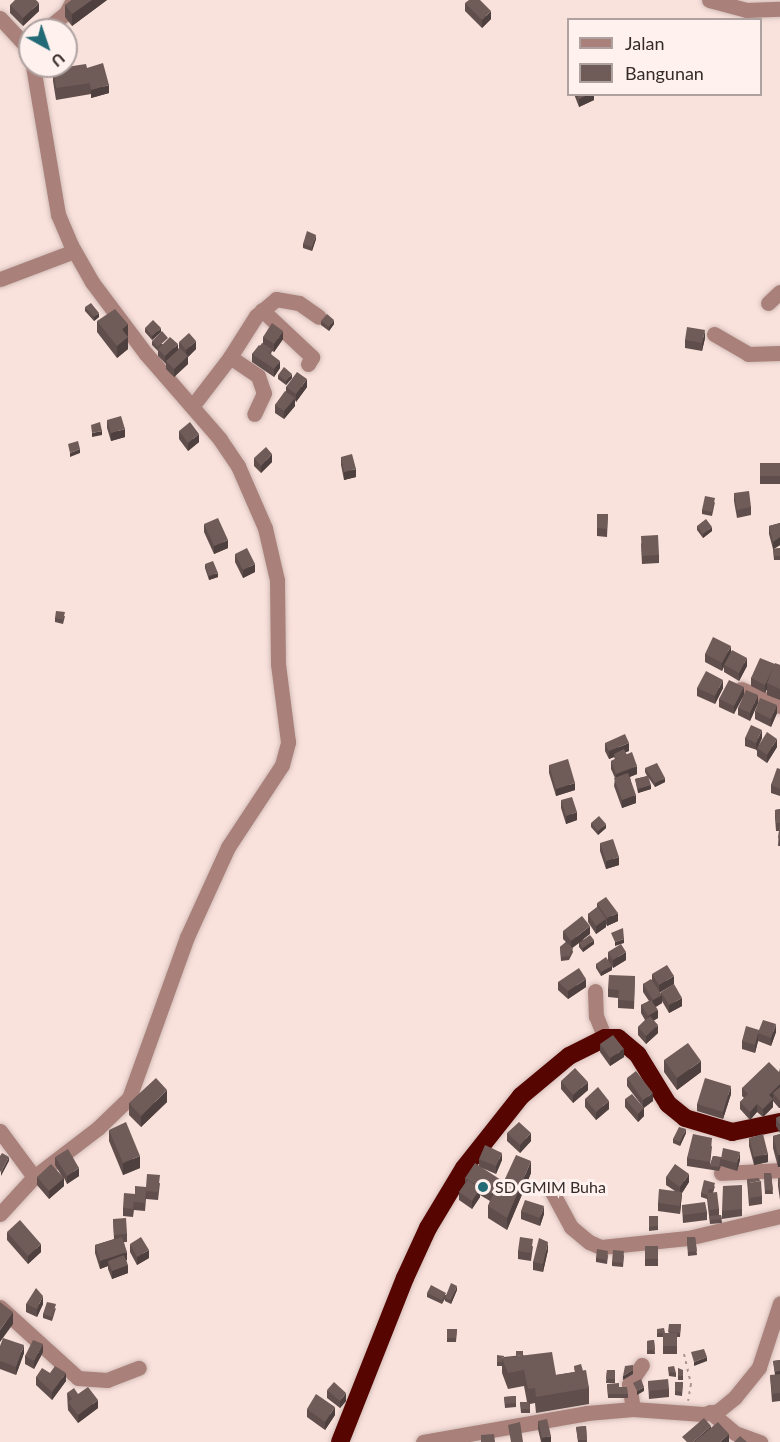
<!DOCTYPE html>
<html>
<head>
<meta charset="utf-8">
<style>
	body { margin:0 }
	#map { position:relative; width:780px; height:1442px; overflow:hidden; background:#f9e1dc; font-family:Lato,sans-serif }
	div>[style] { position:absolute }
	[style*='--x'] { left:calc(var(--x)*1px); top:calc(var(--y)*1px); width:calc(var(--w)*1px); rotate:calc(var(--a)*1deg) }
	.path>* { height:2px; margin-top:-1px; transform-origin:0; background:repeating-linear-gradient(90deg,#a89692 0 3px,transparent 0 7.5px) }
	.roads { filter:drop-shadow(0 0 2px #d2bdb8) drop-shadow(0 0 2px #d2bdb8) }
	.minor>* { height:15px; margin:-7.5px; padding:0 7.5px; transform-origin:7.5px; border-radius:7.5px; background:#a9817a }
	.highway>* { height:18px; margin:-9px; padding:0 9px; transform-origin:9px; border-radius:9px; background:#560500 }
	.wall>* { inset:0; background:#5f4e4c }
	.shaded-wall>* { inset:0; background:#4e403e }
	.building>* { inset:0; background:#6f5b58 }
	.dots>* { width:16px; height:16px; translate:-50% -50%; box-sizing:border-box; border:3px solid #fff1ee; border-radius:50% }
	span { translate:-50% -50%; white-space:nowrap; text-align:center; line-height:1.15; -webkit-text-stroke:6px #fff1ee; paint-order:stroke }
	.poi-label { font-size:16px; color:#352c2a }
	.left { translate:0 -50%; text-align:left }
	.legend { position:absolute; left:567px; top:18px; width:195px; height:78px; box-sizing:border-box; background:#fff1ee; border:2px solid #aea2a0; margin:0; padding:8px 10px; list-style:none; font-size:18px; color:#352c2a }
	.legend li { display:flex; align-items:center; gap:12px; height:30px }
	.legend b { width:30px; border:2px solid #aea2a0 }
	.north { position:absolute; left:18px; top:18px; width:60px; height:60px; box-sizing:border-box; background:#fff1ee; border:2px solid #aea2a0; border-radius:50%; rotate:140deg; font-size:16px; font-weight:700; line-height:24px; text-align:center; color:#352c2a }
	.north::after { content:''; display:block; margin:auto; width:21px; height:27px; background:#216a76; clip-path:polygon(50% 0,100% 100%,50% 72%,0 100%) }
</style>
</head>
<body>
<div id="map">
	<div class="path">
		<i style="--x:684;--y:1354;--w:31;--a:77"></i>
		<i style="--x:691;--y:1384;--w:17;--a:100"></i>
	</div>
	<div class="roads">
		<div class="minor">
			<i style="--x:709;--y:0;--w:38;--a:15"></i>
			<i style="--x:746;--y:10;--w:34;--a:-2"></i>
			<i style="--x:0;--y:18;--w:38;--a:47"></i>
			<i style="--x:26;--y:46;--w:13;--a:72"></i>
			<i style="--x:45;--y:30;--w:27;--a:-39"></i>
			<i style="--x:66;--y:13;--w:15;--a:-62"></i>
			<i style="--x:0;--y:279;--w:79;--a:-20.7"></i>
			<i style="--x:768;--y:303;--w:16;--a:-43"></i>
			<i style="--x:262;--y:310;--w:69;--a:43.2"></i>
			<i style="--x:312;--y:357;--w:8;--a:120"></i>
			<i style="--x:714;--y:334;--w:39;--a:30"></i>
			<i style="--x:748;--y:354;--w:32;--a:-2"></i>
			<i style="--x:230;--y:357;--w:49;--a:-57.6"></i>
			<i style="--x:256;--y:316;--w:26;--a:-40"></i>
			<i style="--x:276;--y:299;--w:23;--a:10"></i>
			<i style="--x:299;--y:303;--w:24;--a:35"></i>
			<i style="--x:194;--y:404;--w:59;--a:-52.5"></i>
			<i style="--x:230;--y:357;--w:34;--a:34"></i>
			<i style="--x:258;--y:376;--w:18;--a:71"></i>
			<i style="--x:264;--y:393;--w:23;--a:115"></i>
			<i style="--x:741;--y:689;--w:43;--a:23.6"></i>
			<i style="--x:595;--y:991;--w:25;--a:88"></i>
			<i style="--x:596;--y:1016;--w:24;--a:68"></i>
			<i style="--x:0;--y:1131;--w:57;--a:53.5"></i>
			<i style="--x:721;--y:1173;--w:59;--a:-2.9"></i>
			<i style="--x:551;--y:1190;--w:42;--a:61.6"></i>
			<i style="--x:571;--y:1227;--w:23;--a:40"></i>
			<i style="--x:589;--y:1242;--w:13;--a:23"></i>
			<i style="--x:601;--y:1247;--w:87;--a:-5.9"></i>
			<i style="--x:688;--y:1238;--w:95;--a:-13.4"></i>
			<i style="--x:0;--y:1214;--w:50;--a:-47.4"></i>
			<i style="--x:34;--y:1177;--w:81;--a:-37.4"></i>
			<i style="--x:98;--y:1128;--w:43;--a:-44.1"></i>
			<i style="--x:129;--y:1098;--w:171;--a:-70.2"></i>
			<i style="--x:187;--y:937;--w:99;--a:-65.5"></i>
			<i style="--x:228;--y:847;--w:98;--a:-56.6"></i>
			<i style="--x:282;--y:765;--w:24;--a:-75"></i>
			<i style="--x:288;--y:742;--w:79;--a:-97.3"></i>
			<i style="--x:278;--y:664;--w:84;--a:-90.7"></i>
			<i style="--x:277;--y:580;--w:53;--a:-103"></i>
			<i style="--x:265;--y:528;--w:68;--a:-113.5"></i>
			<i style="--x:238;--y:466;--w:32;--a:-124"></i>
			<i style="--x:220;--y:439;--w:113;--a:-131"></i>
			<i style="--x:146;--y:354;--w:90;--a:-126.9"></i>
			<i style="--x:92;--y:282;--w:43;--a:-119.6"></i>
			<i style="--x:71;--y:245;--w:34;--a:-113"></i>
			<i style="--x:58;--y:214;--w:150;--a:-99.6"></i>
			<i style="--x:0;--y:1307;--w:105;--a:42.3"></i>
			<i style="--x:78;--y:1378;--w:29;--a:4"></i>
			<i style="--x:107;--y:1380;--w:34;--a:-21"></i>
			<i style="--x:633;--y:1409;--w:25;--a:-99"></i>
			<i style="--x:629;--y:1384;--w:23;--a:-56"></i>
			<i style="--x:710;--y:1412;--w:33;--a:40"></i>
			<i style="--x:735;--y:1433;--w:27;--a:20"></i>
			<i style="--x:423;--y:1442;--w:167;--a:-10"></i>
			<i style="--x:587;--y:1413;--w:46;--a:-5"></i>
			<i style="--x:633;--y:1409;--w:70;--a:4.1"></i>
			<i style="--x:703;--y:1414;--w:15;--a:-11"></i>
			<i style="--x:718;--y:1411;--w:22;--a:-39"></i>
			<i style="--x:735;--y:1397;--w:38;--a:-51"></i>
			<i style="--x:759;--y:1367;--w:67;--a:-71.8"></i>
		</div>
		<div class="highway">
			<i style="--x:340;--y:1442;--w:176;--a:-68.4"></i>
			<i style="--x:405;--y:1278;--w:55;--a:-65.3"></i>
			<i style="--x:428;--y:1228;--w:70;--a:-59"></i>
			<i style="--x:464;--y:1168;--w:92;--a:-51.6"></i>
			<i style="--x:521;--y:1096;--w:62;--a:-39.8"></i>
			<i style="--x:569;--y:1056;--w:40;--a:-26.6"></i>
			<i style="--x:605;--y:1038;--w:13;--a:0"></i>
			<i style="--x:618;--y:1038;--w:26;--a:40"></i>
			<i style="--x:638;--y:1055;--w:57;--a:58.5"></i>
			<i style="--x:668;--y:1104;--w:22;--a:39"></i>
			<i style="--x:685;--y:1118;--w:49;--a:16.6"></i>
			<i style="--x:732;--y:1132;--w:49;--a:-11.8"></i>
		</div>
	</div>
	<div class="wall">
		<i style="clip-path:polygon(72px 0,107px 0,72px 26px,65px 17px,65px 5px)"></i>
		<i style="clip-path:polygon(465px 3px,491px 19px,482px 28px,465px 11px)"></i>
		<i style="clip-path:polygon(10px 5px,39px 11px,23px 26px,10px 13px)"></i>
		<i style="clip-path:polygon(87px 68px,109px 93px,91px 98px,91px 94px,56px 100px,53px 81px,53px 69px)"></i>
		<i style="clip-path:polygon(574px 94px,594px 94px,594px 100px,579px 107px)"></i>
		<i style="clip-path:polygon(316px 239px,312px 251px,303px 248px,303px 244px)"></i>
		<i style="clip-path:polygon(85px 307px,99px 317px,94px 321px,85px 311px)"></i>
		<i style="clip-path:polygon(97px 321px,128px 336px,128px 349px,117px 358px,97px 332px)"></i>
		<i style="clip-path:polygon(321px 321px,334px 324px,329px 331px,321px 325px)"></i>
		<i style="clip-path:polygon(145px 328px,161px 332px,152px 340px,145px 332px)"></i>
		<i style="clip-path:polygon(263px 337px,283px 339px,274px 352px,272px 351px,271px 354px,280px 368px,274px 377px,252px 362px,252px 354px,263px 343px)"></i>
		<i style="clip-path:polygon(705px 338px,702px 351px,685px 348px,685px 340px)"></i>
		<i style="clip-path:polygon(152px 341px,178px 349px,179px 348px,179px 342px,196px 349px,188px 357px,188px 364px,174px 377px,166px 369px,166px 364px,158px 356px,158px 351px,152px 345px)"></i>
		<i style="clip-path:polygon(278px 375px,292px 378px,286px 385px,278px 379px)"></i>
		<i style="clip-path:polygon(286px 387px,307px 387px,296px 402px,295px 400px,295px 406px,284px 419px,275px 413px,275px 405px,286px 391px)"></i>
		<i style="clip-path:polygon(107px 420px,125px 437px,111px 441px,107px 428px)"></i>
		<i style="clip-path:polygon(179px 431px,199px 442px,188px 451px,179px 439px)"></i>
		<i style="clip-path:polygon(341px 457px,356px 477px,344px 480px,341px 465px)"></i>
		<i style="clip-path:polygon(254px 458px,272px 462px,261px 473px,254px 466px)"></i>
		<i style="clip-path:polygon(760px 463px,780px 463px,780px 484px,760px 484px)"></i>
		<i style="clip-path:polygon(734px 493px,751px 507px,751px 515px,737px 518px,734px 501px)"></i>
		<i style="clip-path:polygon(715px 502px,712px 516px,702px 514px,702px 510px)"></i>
		<i style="clip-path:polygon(597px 514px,608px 514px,607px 537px,597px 536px)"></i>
		<i style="clip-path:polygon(780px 523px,780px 545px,774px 549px,780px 548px,780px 560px,774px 560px,773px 549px,769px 534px,769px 526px)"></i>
		<i style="clip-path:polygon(204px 524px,228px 548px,214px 554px,204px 532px)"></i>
		<i style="clip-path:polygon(697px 526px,712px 531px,703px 538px,697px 530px)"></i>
		<i style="clip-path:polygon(641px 543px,659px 555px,659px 563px,642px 564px)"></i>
		<i style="clip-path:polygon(235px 554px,255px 572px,243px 578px,235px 562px)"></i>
		<i style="clip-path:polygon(205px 564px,218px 577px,209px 580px,205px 568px)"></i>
		<i style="clip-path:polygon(65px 616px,63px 624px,55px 622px,55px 618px)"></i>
		<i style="clip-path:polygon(731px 652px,747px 666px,739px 681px,724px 672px,724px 667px,722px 671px,705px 662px,705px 654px)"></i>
		<i style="clip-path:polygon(775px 664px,780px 665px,780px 700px,767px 695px,767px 689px,765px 693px,751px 686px,751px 678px)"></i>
		<i style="clip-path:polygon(744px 687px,734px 714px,719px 707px,719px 699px)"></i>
		<i style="clip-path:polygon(697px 688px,723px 688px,715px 704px,697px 696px)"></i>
		<i style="clip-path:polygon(758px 703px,750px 721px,738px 715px,738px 708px)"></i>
		<i style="clip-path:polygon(755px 711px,777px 713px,771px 727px,755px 719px)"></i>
		<i style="clip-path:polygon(745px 738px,762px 738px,759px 745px,777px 747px,767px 763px,757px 756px,757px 750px,745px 746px)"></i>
		<i style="clip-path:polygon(605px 743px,629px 751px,625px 752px,637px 774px,630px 777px,636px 803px,622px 808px,614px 786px,615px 778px,611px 769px,611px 761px,615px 759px,614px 757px,609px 759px,605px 751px)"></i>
		<i style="clip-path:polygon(549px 765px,575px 790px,556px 796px,549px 773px)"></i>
		<i style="clip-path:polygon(645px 768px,665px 782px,655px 787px,648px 777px,651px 789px,638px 793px,635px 779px,647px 776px,645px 772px)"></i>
		<i style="clip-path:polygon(780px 769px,780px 796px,771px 793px,771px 785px)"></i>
		<i style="clip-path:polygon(561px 800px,577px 820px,566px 824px,561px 808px)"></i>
		<i style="clip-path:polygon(780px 809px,780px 846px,778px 846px,779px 831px,776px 831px,775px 817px,775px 810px)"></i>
		<i style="clip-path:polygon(591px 823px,606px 828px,598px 835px,591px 827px)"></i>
		<i style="clip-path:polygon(600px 843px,619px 865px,606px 869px,600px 851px)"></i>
		<i style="clip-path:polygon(597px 903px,618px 921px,607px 926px,606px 924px,606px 927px,596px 934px,588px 922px,588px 914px,597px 907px)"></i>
		<i style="clip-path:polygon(563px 931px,594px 944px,583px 952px,579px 947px,579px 943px,572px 948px,573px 952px,569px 960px,561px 961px,560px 947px,566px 942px,563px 939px)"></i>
		<i style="clip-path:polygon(608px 952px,626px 960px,613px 968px,612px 966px,612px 970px,601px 976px,596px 968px,596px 964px,608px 960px)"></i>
		<i style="clip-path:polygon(652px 974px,674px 984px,660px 992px,661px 994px,661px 992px,682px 1006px,669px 1013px,662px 1001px,662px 1003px,656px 1007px,658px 1018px,654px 1020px,658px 1033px,646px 1044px,638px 1035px,638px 1027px,645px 1020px,641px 1013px,641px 1005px,649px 1001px,643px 992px,643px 984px,652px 980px)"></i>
		<i style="clip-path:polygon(635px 976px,634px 1009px,618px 1008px,618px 998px,608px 997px,608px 989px)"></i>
		<i style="clip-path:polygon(558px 982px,586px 987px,568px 999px,558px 990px)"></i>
		<i style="clip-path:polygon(759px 1030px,776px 1032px,771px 1046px,758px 1041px,755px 1053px,742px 1049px,742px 1041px)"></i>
		<i style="clip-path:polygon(600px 1044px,624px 1057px,610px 1066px,600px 1052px)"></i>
		<i style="clip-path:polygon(664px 1060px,701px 1072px,677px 1090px,664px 1072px)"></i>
		<i style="clip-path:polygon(780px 1068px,780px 1108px,779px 1108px,773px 1101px,773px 1107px,763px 1117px,757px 1112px,750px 1120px,740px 1109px,740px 1102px,744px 1098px,742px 1096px,742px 1088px,779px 1073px)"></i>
		<i style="clip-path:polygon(627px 1078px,653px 1101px,644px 1108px,644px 1116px,638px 1122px,625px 1107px,625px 1099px,643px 1107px,627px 1086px)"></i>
		<i style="clip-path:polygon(561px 1081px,588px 1090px,573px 1103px,561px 1089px)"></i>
		<i style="clip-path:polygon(731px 1094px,723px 1119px,697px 1111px,697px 1104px)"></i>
		<i style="clip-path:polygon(585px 1099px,609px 1109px,596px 1120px,585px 1107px)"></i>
		<i style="clip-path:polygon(167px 1102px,141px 1127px,129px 1115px,129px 1103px)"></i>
		<i style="clip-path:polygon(780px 1116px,780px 1133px,776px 1126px,776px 1118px)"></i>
		<i style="clip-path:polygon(109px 1130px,140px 1168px,123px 1175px,109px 1141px)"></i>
		<i style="clip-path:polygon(507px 1133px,531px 1141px,520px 1153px,507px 1141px)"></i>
		<i style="clip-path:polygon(686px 1133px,680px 1146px,673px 1143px,673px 1139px)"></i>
		<i style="clip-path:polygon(780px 1134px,778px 1167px,773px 1148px,773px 1136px)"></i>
		<i style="clip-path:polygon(749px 1138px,768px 1162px,754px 1165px,749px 1146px)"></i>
		<i style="clip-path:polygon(712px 1146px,710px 1165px,713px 1156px,740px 1160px,737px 1171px,721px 1166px,719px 1171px,687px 1166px,687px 1158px)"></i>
		<i style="clip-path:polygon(55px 1157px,79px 1176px,67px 1184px,64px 1178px,64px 1186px,49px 1199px,37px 1185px,37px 1177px,63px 1178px,55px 1165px)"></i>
		<i style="clip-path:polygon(479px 1159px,502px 1160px,496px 1174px,482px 1168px,501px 1186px,531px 1173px,507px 1230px,488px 1218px,488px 1206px,490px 1201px,480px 1195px,480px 1197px,472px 1209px,459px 1200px,459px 1192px,465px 1183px,465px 1178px,479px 1166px)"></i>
		<i style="clip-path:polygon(764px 1173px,771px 1173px,773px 1194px,765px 1194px)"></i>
		<i style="clip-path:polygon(666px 1177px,689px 1182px,682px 1193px,680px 1214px,658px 1211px,658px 1203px,675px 1191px,666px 1185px)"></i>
		<i style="clip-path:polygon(778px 1178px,780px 1178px,780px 1200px,778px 1186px)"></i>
		<i style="clip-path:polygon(747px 1179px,762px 1196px,762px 1204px,749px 1206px)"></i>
		<i style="clip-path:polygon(160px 1183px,158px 1200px,146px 1199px,145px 1211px,134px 1210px,133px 1217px,123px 1216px,123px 1208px,135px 1194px,146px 1187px)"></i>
		<i style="clip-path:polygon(742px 1185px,742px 1216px,722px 1219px,722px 1211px)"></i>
		<i style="clip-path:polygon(715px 1186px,713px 1193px,719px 1209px,719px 1215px,721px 1215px,722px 1223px,710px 1224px,707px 1199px,701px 1197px,701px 1193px)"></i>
		<i style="clip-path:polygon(682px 1205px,707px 1212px,707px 1220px,683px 1223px)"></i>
		<i style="clip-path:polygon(521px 1211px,544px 1214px,540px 1226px,521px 1219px)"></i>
		<i style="clip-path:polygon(649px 1216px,658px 1216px,658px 1230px,649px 1231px)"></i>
		<i style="clip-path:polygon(113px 1219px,127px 1234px,127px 1242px,124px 1242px,128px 1273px,112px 1279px,108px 1269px,108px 1266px,100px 1269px,95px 1253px,95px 1245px,114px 1239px)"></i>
		<i style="clip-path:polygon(7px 1232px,41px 1252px,28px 1264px,7px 1240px)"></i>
		<i style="clip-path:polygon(687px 1237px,695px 1237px,697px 1255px,688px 1256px)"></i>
		<i style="clip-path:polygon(130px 1244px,149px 1258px,137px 1265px,130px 1252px)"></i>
		<i style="clip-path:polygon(533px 1246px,531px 1261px,518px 1259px,518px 1251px)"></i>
		<i style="clip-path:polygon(645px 1246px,658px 1246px,658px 1266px,645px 1266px)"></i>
		<i style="clip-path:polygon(548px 1250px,543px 1272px,533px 1270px,533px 1262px)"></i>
		<i style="clip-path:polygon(608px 1255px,607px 1264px,596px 1262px,596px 1258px)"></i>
		<i style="clip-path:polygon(624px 1255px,623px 1267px,612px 1266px,612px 1262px)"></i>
		<i style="clip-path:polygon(457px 1290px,451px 1304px,445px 1301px,445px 1299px,442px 1304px,427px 1297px,427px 1293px,446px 1295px)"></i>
		<i style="clip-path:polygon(26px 1304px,43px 1304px,37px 1317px,26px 1312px)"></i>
		<i style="clip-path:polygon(56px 1308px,52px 1321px,43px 1318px,43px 1314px)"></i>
		<i style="clip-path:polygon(681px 1324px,680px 1337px,677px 1337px,677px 1354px,663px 1354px,663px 1337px,657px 1337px,657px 1329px,665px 1333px,668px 1333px)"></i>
		<i style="clip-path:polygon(447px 1329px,457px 1329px,456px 1342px,447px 1342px)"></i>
		<i style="clip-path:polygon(654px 1340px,655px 1354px,647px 1354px,647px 1341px)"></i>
		<i style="clip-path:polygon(0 1346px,24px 1353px,16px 1375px,0 1369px)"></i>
		<i style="clip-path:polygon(43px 1352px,34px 1369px,25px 1364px,25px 1356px)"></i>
		<i style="clip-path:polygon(523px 1355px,556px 1375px,575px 1372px,574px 1366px,583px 1371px,589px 1388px,589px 1404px,536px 1413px,535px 1403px,530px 1404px,530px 1413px,521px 1413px,520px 1402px,527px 1402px,524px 1386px,508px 1389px,502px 1373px,502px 1366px,497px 1366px,497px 1362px,504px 1357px)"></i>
		<i style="clip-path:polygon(780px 1360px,780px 1401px,772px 1402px,770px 1375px,775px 1375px,773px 1361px)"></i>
		<i style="clip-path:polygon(668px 1367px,676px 1373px,676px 1377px,669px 1376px)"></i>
		<i style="clip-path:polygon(678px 1368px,683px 1374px,683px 1380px,678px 1380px)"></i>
		<i style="clip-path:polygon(607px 1370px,615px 1370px,615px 1383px,606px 1383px)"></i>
		<i style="clip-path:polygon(50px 1373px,66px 1381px,52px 1400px,36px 1385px,36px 1377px)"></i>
		<i style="clip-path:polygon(648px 1381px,669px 1389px,669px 1397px,649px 1399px)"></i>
		<i style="clip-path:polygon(675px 1382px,683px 1382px,682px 1396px,675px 1395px)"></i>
		<i style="clip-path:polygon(607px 1384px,619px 1387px,628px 1394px,628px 1398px,608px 1398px)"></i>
		<i style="clip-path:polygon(327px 1390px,346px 1401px,340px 1408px,327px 1398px)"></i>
		<i style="clip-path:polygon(67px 1393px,78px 1394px,98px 1408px,78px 1423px,68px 1410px)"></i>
		<i style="clip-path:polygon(516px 1396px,516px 1407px,505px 1408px,504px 1397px)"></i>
		<i style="clip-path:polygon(307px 1409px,335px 1415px,325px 1430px,307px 1417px)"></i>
		<i style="clip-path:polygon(538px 1421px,551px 1442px,541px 1442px,538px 1429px)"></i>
		<i style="clip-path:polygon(586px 1426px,587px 1442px,578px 1442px,576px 1427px)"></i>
	</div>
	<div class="shaded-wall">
		<i style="clip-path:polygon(92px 0,107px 0,72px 26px,72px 14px)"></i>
		<i style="clip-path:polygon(39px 3px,39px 11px,23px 26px,23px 18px)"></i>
		<i style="clip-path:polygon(491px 11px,491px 19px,482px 28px,482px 20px)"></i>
		<i style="clip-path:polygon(109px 85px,109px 93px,91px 98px,91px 90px)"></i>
		<i style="clip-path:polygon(589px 94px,594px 94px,594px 100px,579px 107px,579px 99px)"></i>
		<i style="clip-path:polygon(316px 235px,316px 239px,312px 251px,312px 247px)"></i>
		<i style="clip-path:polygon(99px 313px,99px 317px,94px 321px,94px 317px)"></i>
		<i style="clip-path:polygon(334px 320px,334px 324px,329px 331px,329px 327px)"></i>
		<i style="clip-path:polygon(128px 324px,128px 336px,122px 341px,122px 329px)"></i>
		<i style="clip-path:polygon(161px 328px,161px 332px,152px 340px,152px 336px)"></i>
		<i style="clip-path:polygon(705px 330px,705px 338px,702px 351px,702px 343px)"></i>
		<i style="clip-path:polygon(283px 331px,283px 339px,274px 352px,274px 344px)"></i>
		<i style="clip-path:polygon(128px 337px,128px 349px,117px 358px,117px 346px)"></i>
		<i style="clip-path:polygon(196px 341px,196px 349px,188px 357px,188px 364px,174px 377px,174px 369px,186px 358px,186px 350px)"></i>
		<i style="clip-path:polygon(178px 344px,178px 352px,166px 361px,165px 364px,165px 356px)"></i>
		<i style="clip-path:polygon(280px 361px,280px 368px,274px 377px,274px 369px)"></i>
		<i style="clip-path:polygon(292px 374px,292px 378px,286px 385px,286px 381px)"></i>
		<i style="clip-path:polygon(307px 379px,307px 387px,296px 402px,296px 394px)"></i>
		<i style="clip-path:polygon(295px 398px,295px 406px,284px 419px,284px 411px)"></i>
		<i style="clip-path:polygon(125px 429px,125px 437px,111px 441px,111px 433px)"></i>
		<i style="clip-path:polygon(102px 431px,102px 435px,92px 437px,92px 433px)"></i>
		<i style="clip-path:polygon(199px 434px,199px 442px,188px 451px,188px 443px)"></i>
		<i style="clip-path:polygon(80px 449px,80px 453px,70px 457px,70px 453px)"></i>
		<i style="clip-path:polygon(272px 454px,272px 462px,261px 473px,261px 466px)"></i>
		<i style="clip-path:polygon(356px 469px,356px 477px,344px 480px,344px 472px)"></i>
		<i style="clip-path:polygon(712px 527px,712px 531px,703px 538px,703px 534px)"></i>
		<i style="clip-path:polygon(780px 537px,780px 545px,773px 549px,773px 542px)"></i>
		<i style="clip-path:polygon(228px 540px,228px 548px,214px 554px,214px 546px)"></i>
		<i style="clip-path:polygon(255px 564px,255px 572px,243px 578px,243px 570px)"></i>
		<i style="clip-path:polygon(218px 573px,218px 577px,209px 580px,209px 576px)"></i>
		<i style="clip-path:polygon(731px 646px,731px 654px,724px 665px,722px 671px,722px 663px)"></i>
		<i style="clip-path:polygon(747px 658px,747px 666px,739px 681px,739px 673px)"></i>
		<i style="clip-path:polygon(775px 664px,767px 683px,767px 689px,765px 693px,765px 685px)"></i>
		<i style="clip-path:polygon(723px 680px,723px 688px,715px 704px,715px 696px)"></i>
		<i style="clip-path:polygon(744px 687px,744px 695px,734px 714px,734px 706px)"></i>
		<i style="clip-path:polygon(758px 695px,758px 703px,750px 721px,750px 713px)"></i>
		<i style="clip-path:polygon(777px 705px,777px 713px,771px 727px,771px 719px)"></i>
		<i style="clip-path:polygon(762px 730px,762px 738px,756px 751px,756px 743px)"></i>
		<i style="clip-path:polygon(777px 739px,777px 747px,767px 763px,767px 755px)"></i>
		<i style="clip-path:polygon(629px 743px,629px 751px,609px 759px,609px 751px)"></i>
		<i style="clip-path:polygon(637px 766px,637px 774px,616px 782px,616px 774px)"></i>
		<i style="clip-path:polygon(665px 778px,665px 782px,655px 787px,655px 783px)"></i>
		<i style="clip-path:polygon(575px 783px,575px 790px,556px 796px,556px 789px)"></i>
		<i style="clip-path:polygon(651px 785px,651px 789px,638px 793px,638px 789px)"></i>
		<i style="clip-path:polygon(636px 795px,636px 803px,622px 808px,622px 800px)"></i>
		<i style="clip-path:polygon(577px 812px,577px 820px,566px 824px,566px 816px)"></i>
		<i style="clip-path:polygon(606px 824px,606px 828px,598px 835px,598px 831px)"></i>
		<i style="clip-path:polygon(619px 857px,619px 865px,606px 869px,606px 861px)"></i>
		<i style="clip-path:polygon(618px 913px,618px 921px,607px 926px,607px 918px)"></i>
		<i style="clip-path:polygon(606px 919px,606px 927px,596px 934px,596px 926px)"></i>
		<i style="clip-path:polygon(590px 926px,590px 934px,571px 949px,571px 941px)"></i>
		<i style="clip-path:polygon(624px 939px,624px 943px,615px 946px,615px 942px)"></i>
		<i style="clip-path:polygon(594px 940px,594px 944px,583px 952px,583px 948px)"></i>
		<i style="clip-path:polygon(626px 952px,626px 960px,613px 968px,613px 960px)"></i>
		<i style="clip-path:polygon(612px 966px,612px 970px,601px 976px,601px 972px)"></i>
		<i style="clip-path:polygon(674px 976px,674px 984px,659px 993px,659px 985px)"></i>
		<i style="clip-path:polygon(586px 979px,586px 987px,568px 999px,568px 991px)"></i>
		<i style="clip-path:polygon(662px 995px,662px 1003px,653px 1008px,653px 1000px)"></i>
		<i style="clip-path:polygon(682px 998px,682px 1006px,669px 1013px,669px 1005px)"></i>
		<i style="clip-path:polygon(658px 1010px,658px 1018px,648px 1024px,648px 1016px)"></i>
		<i style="clip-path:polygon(776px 1024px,776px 1032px,771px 1046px,771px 1038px)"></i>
		<i style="clip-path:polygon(658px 1025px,658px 1033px,646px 1044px,646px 1036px)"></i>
		<i style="clip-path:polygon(758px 1033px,758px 1041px,755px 1053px,755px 1045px)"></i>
		<i style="clip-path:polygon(624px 1049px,624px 1057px,610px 1066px,610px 1058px)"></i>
		<i style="clip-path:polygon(701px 1061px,701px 1072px,677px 1090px,677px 1078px)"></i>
		<i style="clip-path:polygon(588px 1082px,588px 1090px,573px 1103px,573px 1095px)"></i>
		<i style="clip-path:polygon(780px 1084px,780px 1092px,773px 1093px,773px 1099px,769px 1095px)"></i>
		<i style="clip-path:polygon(731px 1086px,731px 1094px,723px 1119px,723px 1112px)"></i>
		<i style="clip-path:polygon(167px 1090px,167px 1102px,141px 1127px,141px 1116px)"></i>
		<i style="clip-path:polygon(653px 1093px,653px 1101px,643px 1108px,643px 1100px)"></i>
		<i style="clip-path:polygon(773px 1099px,773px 1107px,763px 1117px,763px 1109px)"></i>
		<i style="clip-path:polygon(609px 1101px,609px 1109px,596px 1120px,596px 1112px)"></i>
		<i style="clip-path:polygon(757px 1104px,757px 1112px,750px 1120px,750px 1112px)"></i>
		<i style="clip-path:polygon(644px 1108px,644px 1116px,638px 1122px,638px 1114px)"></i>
		<i style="clip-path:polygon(686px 1129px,686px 1133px,680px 1146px,680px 1142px)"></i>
		<i style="clip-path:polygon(531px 1133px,531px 1141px,520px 1153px,520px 1145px)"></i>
		<i style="clip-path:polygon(740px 1152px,740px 1160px,737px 1171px,737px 1163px)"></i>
		<i style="clip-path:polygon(502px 1153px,502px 1160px,496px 1174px,496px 1166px)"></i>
		<i style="clip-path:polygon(768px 1154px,768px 1162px,754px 1165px,754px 1157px)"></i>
		<i style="clip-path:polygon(778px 1155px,780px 1155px,780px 1167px,778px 1167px)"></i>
		<i style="clip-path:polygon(140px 1156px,140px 1168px,123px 1175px,123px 1163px)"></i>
		<i style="clip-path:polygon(9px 1157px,9px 1161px,1px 1176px,1px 1172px)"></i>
		<i style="clip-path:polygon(531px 1161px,531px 1173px,507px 1230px,507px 1218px)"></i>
		<i style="clip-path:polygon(79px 1168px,79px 1176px,67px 1184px,67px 1176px)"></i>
		<i style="clip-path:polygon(689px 1174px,689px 1182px,682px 1193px,680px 1214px,680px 1187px)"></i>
		<i style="clip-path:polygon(64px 1178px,64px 1186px,49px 1199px,49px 1191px)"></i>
		<i style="clip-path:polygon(501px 1180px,501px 1188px,492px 1202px,492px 1194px)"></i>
		<i style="clip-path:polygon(480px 1189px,480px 1197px,472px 1209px,472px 1201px)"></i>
		<i style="clip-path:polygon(544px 1206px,544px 1214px,540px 1226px,540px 1218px)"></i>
		<i style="clip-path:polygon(548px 1242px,548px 1250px,543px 1272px,543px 1264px)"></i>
		<i style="clip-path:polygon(41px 1244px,41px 1252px,28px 1264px,28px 1256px)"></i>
		<i style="clip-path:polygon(149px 1250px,149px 1258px,137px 1265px,137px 1257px)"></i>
		<i style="clip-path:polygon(127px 1252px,127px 1260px,108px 1261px,108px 1266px,100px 1269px,100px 1261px)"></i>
		<i style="clip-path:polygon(128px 1265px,128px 1273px,112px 1279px,112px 1271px)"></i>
		<i style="clip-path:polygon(457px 1286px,457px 1290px,451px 1304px,451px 1300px)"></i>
		<i style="clip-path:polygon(43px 1296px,43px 1304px,37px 1317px,37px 1309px)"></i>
		<i style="clip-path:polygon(13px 1312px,13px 1324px,0 1342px,0 1330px)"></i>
		<i style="clip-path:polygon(43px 1344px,43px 1352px,34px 1369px,34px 1361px)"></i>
		<i style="clip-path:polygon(24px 1345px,24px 1353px,16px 1375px,16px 1367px)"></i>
		<i style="clip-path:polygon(707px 1357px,707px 1361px,694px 1366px,694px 1362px)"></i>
		<i style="clip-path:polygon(633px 1370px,633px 1374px,623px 1380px,623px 1376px)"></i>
		<i style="clip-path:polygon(780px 1371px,780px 1375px,775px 1376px,775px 1372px)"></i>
		<i style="clip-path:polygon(66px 1373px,66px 1381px,52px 1400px,52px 1392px)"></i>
		<i style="clip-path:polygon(644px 1387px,644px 1391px,637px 1395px,637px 1391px)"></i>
		<i style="clip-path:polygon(346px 1393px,346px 1401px,340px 1408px,340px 1401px)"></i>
		<i style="clip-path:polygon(98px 1400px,98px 1408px,78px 1423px,78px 1415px)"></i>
		<i style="clip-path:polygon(335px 1407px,335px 1415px,325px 1430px,325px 1422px)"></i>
		<i style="clip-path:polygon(711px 1426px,711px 1434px,702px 1442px,693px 1442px)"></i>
		<i style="clip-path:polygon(729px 1434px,729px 1442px,720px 1442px)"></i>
		<i style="clip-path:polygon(551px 1436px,551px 1442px,542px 1442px,542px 1438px)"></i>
	</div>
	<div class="building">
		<i style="clip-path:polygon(15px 0,36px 0,39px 3px,23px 18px,10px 5px)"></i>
		<i style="clip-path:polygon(72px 0,92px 0,72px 14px,65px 5px)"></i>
		<i style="clip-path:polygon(469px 0,480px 0,491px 11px,482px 20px,465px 3px)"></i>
		<i style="clip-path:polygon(103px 63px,109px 85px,91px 90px,87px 68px)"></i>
		<i style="clip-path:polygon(86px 64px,91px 83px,56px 88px,53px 69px)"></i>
		<i style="clip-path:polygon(577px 94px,589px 94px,579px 99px)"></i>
		<i style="clip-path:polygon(307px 231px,316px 235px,312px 247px,303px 244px)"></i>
		<i style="clip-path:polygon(91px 303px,99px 313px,94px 317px,85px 307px)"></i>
		<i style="clip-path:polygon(115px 309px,128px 324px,122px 329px,128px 337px,117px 346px,97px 321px)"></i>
		<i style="clip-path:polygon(327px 314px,334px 320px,329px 327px,321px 321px)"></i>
		<i style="clip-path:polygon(153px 320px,161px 328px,152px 336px,145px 328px)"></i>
		<i style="clip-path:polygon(272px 323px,283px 331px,274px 344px,263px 337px)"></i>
		<i style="clip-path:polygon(687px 327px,705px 330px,702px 343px,685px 340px)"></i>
		<i style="clip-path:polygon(162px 331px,168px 338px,158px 347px,152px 341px)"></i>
		<i style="clip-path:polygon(189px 333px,196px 341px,186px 350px,179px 342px)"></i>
		<i style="clip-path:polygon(170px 337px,178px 344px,165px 356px,158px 349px)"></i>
		<i style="clip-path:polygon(262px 343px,272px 349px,269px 353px,260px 346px)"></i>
		<i style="clip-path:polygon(259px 345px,280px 361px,274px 369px,252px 354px)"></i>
		<i style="clip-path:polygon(180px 348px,188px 356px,174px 369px,166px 361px)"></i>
		<i style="clip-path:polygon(284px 367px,292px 374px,286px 381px,278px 375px)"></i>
		<i style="clip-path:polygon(297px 372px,307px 379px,296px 394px,286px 387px)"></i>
		<i style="clip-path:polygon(285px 391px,295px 398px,284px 411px,275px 405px)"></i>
		<i style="clip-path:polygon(121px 416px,125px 429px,111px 433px,107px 420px)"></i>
		<i style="clip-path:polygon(100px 422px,102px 431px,92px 433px,91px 425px)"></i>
		<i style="clip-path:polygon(190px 422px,199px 434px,188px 443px,179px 431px)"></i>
		<i style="clip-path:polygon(78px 441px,80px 449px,70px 453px,68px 444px)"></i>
		<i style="clip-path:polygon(266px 447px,272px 454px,261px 466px,254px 458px)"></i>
		<i style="clip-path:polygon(352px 454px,356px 469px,344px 472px,341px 457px)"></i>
		<i style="clip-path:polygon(760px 463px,780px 463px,780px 476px,760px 476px)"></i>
		<i style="clip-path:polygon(749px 491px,751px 507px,737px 510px,734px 493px)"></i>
		<i style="clip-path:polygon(705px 496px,715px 498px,712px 512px,702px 510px)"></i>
		<i style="clip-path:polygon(597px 514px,608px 514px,607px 529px,597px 528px)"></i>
		<i style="clip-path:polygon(218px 518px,228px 540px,214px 546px,204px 524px)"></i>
		<i style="clip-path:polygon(706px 519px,712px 527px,703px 534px,697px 526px)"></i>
		<i style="clip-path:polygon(780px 523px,780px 537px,773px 542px,769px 526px)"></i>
		<i style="clip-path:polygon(658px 535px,659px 555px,642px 556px,641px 536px)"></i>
		<i style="clip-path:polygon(247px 548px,255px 564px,243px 570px,235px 554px)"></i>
		<i style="clip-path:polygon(780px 548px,780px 556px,774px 556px,773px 549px)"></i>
		<i style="clip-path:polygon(213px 561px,218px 573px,209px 576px,205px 564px)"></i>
		<i style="clip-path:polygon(56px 611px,65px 612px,63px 620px,55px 618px)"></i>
		<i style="clip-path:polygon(713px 637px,731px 646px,722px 663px,705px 654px)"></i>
		<i style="clip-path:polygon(732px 650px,747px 658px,739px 673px,724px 665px)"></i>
		<i style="clip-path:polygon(760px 658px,775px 664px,765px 685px,751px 678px)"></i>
		<i style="clip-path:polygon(775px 663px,780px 665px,780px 689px,767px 683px)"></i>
		<i style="clip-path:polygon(706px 671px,723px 680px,715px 696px,697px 688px)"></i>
		<i style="clip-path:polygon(729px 680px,744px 687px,734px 706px,719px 699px)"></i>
		<i style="clip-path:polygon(746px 690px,758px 695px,750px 713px,738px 708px)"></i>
		<i style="clip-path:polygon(760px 698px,777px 705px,771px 719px,755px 711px)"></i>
		<i style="clip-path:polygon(751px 725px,762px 730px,756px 743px,745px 738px)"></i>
		<i style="clip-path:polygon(767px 732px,777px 739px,767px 755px,757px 748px)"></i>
		<i style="clip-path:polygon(625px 734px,629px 743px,609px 751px,605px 743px)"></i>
		<i style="clip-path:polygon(624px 749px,627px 755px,615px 759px,614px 754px)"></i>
		<i style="clip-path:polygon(632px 752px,637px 766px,616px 774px,611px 761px)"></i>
		<i style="clip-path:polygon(568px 759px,575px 783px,556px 789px,549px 765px)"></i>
		<i style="clip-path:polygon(657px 763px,665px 778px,655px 783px,645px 768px)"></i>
		<i style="clip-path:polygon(777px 768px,780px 769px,780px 789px,771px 785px)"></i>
		<i style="clip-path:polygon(628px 773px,636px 795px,622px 800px,614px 778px)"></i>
		<i style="clip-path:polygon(648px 776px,651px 785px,638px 789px,635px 779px)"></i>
		<i style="clip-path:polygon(572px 797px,577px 812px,566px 816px,561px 800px)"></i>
		<i style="clip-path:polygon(780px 809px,780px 823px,776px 823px,775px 810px)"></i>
		<i style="clip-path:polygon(599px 816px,606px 824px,598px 831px,591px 823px)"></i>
		<i style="clip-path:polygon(780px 824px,780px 839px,778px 838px)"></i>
		<i style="clip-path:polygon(613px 839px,619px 857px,606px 861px,600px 843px)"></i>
		<i style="clip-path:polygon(606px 897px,618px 913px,607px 918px,597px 903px)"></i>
		<i style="clip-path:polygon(598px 907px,606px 919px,596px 926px,588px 914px)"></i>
		<i style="clip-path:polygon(582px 916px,590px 926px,571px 941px,563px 931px)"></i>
		<i style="clip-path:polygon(623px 928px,624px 939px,615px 942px,611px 933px)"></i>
		<i style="clip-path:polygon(590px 935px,594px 940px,583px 948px,579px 943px)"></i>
		<i style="clip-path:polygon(566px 942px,573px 948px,569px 956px,561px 957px,560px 947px)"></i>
		<i style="clip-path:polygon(621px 944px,626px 952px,613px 960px,608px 952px)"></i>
		<i style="clip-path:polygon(606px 957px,612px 966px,601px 972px,596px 964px)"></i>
		<i style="clip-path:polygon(667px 965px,674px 976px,659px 985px,652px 974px)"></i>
		<i style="clip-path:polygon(579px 968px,586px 979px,568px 991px,558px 982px)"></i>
		<i style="clip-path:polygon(609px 975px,635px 976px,634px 1001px,618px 1000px,619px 990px,608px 989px)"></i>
		<i style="clip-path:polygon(651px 979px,662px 995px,653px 1000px,643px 984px)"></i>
		<i style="clip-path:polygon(674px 984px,682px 998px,669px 1005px,661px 992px)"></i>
		<i style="clip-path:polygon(651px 1000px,658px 1010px,648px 1016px,641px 1005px)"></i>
		<i style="clip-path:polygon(650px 1016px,658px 1025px,646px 1036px,638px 1027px)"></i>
		<i style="clip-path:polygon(763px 1020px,776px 1024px,771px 1038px,758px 1033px,755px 1045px,742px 1041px,746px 1026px,759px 1030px)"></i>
		<i style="clip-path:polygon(613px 1035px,624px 1049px,610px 1058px,600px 1044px)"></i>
		<i style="clip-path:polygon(688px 1043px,701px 1061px,677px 1078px,664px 1060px)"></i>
		<i style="clip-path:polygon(769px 1062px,780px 1073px,780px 1084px,769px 1095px,773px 1099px,763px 1109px,757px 1104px,750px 1112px,740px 1102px,748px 1094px,742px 1088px)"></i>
		<i style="clip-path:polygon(575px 1068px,588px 1082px,573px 1095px,561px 1081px)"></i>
		<i style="clip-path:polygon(636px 1071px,653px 1093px,643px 1100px,627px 1078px)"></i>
		<i style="clip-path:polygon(156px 1078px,167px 1090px,141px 1116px,129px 1103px)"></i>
		<i style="clip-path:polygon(705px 1078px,731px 1086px,723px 1112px,697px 1104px)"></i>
		<i style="clip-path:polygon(598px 1087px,609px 1101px,596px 1112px,585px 1099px)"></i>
		<i style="clip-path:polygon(780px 1087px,780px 1100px,779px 1100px,773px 1093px)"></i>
		<i style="clip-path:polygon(632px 1094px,644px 1108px,638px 1114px,625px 1099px)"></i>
		<i style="clip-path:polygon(780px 1116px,780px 1125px,776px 1118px)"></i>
		<i style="clip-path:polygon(126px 1122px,140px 1156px,123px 1163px,109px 1130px)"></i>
		<i style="clip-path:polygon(519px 1122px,531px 1133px,520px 1145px,507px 1133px)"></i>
		<i style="clip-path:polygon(679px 1127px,686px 1129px,680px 1142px,673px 1139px)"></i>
		<i style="clip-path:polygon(693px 1134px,712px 1138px,710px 1162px,687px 1158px)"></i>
		<i style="clip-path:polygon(763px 1134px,768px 1154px,754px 1157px,749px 1138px)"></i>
		<i style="clip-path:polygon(780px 1134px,780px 1155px,778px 1155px,773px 1136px)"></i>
		<i style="clip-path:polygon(485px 1145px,502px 1153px,496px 1166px,479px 1159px)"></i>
		<i style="clip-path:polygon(723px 1148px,740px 1152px,737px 1163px,721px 1159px)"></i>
		<i style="clip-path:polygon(68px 1149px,79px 1168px,67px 1176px,55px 1157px)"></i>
		<i style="clip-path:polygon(2px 1153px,9px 1157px,1px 1172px,0 1171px,0 1156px)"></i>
		<i style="clip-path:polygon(516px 1155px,531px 1161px,507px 1218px,488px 1206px,494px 1192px,498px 1194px)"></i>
		<i style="clip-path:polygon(713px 1156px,721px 1157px,719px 1167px,710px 1166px)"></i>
		<i style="clip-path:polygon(475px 1163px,501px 1180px,492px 1194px,465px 1178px)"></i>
		<i style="clip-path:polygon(51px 1164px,64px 1178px,49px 1191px,37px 1177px)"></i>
		<i style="clip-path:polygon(675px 1164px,689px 1174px,680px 1187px,666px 1177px)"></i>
		<i style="clip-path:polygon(764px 1173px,771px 1173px,773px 1190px,765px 1190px)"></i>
		<i style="clip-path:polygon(147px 1174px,160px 1175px,158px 1192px,146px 1191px,145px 1203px,134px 1202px,133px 1209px,123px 1208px,124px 1193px,135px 1194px,135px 1186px,146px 1187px)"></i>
		<i style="clip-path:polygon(759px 1178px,760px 1181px,748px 1183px,748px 1187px,747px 1179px)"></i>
		<i style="clip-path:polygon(778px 1178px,780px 1178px,780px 1192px)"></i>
		<i style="clip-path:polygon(468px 1180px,480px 1189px,472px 1201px,459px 1192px)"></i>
		<i style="clip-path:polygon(704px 1180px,715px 1183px,713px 1190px,709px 1189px,708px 1193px,707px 1193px,707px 1195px,701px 1193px)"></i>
		<i style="clip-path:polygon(761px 1181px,762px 1196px,749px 1198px,748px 1183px)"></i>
		<i style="clip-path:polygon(742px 1185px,742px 1209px,722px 1211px,723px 1186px)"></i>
		<i style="clip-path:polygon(659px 1189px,682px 1192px,680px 1206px,658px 1203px)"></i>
		<i style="clip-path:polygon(717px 1192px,719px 1209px,709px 1210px,707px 1193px)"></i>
		<i style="clip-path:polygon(525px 1200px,544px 1206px,540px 1218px,521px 1211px)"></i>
		<i style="clip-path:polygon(705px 1202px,707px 1212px,683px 1215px,682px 1205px)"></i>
		<i style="clip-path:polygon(721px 1215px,722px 1219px,710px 1220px,709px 1216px)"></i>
		<i style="clip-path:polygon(649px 1216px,658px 1216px,658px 1226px,649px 1227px)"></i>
		<i style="clip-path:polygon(126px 1218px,127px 1234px,114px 1235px,113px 1219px)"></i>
		<i style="clip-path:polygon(20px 1220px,41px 1244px,28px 1256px,7px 1232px)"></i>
		<i style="clip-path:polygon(122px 1237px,127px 1252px,100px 1261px,95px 1245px)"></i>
		<i style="clip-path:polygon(141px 1237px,149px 1250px,137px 1257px,130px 1244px)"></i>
		<i style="clip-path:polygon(520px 1237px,533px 1239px,531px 1253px,518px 1251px)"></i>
		<i style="clip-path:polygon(687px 1237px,695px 1237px,697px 1251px,688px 1252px)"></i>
		<i style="clip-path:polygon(539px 1238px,548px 1242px,543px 1264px,533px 1262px)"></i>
		<i style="clip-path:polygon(645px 1246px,658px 1246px,658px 1259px,645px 1259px)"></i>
		<i style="clip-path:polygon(597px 1249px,608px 1251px,607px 1260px,596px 1258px)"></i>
		<i style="clip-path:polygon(613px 1250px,624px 1251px,623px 1263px,612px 1262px)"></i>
		<i style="clip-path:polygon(124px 1255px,128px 1265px,112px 1271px,108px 1261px)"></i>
		<i style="clip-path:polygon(451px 1283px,457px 1286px,451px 1300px,445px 1298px)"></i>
		<i style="clip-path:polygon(431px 1285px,446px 1293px,442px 1300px,427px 1293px)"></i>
		<i style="clip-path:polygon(36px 1288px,43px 1296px,37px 1309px,26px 1304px)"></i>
		<i style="clip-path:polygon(0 1302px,13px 1312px,0 1330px)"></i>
		<i style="clip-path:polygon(47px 1302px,56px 1304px,52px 1317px,43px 1314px)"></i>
		<i style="clip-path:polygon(669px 1324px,681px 1324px,680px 1333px,668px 1332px)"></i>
		<i style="clip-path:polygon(664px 1328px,665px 1333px,657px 1333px,657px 1329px)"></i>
		<i style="clip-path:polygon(447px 1329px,457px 1329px,456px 1338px,447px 1338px)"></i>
		<i style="clip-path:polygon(663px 1333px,677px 1333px,677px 1346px,663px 1346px)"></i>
		<i style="clip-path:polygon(3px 1338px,24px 1345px,16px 1367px,0 1361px,0 1346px)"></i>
		<i style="clip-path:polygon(33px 1340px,43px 1344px,34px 1361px,25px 1356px)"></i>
		<i style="clip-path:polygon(654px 1340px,655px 1350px,647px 1350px,647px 1341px)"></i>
		<i style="clip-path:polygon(704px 1349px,707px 1357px,694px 1362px,691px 1352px)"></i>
		<i style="clip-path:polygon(516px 1351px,523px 1351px,523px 1355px,516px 1356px)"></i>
		<i style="clip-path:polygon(552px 1352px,556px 1375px,586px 1370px,589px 1388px,536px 1397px,535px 1388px,528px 1389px,524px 1370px,508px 1373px,502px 1358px)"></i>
		<i style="clip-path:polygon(497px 1355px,504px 1356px,504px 1357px,502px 1358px,502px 1362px,497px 1362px)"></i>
		<i style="clip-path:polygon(780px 1360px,780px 1371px,775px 1372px,773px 1361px)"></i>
		<i style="clip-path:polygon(581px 1364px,583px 1371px,575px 1372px,574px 1366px)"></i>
		<i style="clip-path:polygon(633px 1365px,633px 1370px,623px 1376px,625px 1366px)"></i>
		<i style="clip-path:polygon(55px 1366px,66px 1373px,52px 1392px,36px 1377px,42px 1368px,50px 1373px)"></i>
		<i style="clip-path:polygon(674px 1366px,676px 1373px,669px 1372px,668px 1367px)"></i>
		<i style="clip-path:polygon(678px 1368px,683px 1370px,683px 1376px,678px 1376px)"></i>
		<i style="clip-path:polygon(607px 1370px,615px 1370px,615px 1379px,606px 1379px)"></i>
		<i style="clip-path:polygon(780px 1374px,780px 1393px,772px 1394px,770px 1375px)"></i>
		<i style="clip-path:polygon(641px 1379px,644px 1387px,637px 1391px,633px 1383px)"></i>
		<i style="clip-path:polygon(668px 1379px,669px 1389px,649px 1391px,648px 1381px)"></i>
		<i style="clip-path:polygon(334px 1382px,346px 1393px,340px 1401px,327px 1390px)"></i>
		<i style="clip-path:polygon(675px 1382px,683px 1382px,682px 1392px,675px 1391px)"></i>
		<i style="clip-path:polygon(619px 1383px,619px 1387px,627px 1387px,628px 1394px,608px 1394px,607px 1384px)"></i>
		<i style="clip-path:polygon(88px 1387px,98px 1400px,78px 1415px,68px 1402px,72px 1399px,67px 1393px,74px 1388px,78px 1394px)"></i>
		<i style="clip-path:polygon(316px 1394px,335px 1407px,325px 1422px,307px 1409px)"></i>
		<i style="clip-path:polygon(516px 1396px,516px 1403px,505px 1404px,504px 1397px)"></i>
		<i style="clip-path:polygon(520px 1402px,529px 1402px,530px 1409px,521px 1409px)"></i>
		<i style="clip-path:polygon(704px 1418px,711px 1426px,693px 1442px,687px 1442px,682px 1437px)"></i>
		<i style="clip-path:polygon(547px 1419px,551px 1436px,542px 1438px,538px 1421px)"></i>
		<i style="clip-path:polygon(520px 1422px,523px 1442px,511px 1442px,508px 1425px)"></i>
		<i style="clip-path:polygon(718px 1422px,729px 1434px,720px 1442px,694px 1442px)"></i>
		<i style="clip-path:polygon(586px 1426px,587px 1440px,578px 1440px,576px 1427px)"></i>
		<i style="clip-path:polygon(494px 1434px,495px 1442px,481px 1442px,481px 1435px)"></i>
		<i style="clip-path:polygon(740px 1436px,747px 1442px,734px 1442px)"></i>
	</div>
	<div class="dots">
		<i style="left:483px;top:1187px;background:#216a76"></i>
	</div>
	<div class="poi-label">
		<span class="left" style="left:495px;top:1187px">SD GMIM Buha</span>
	</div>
	<ul class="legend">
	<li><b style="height:8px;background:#a9817a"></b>Jalan</li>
	<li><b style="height:16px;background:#6f5b58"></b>Bangunan</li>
	</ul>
	<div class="north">U</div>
</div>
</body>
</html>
